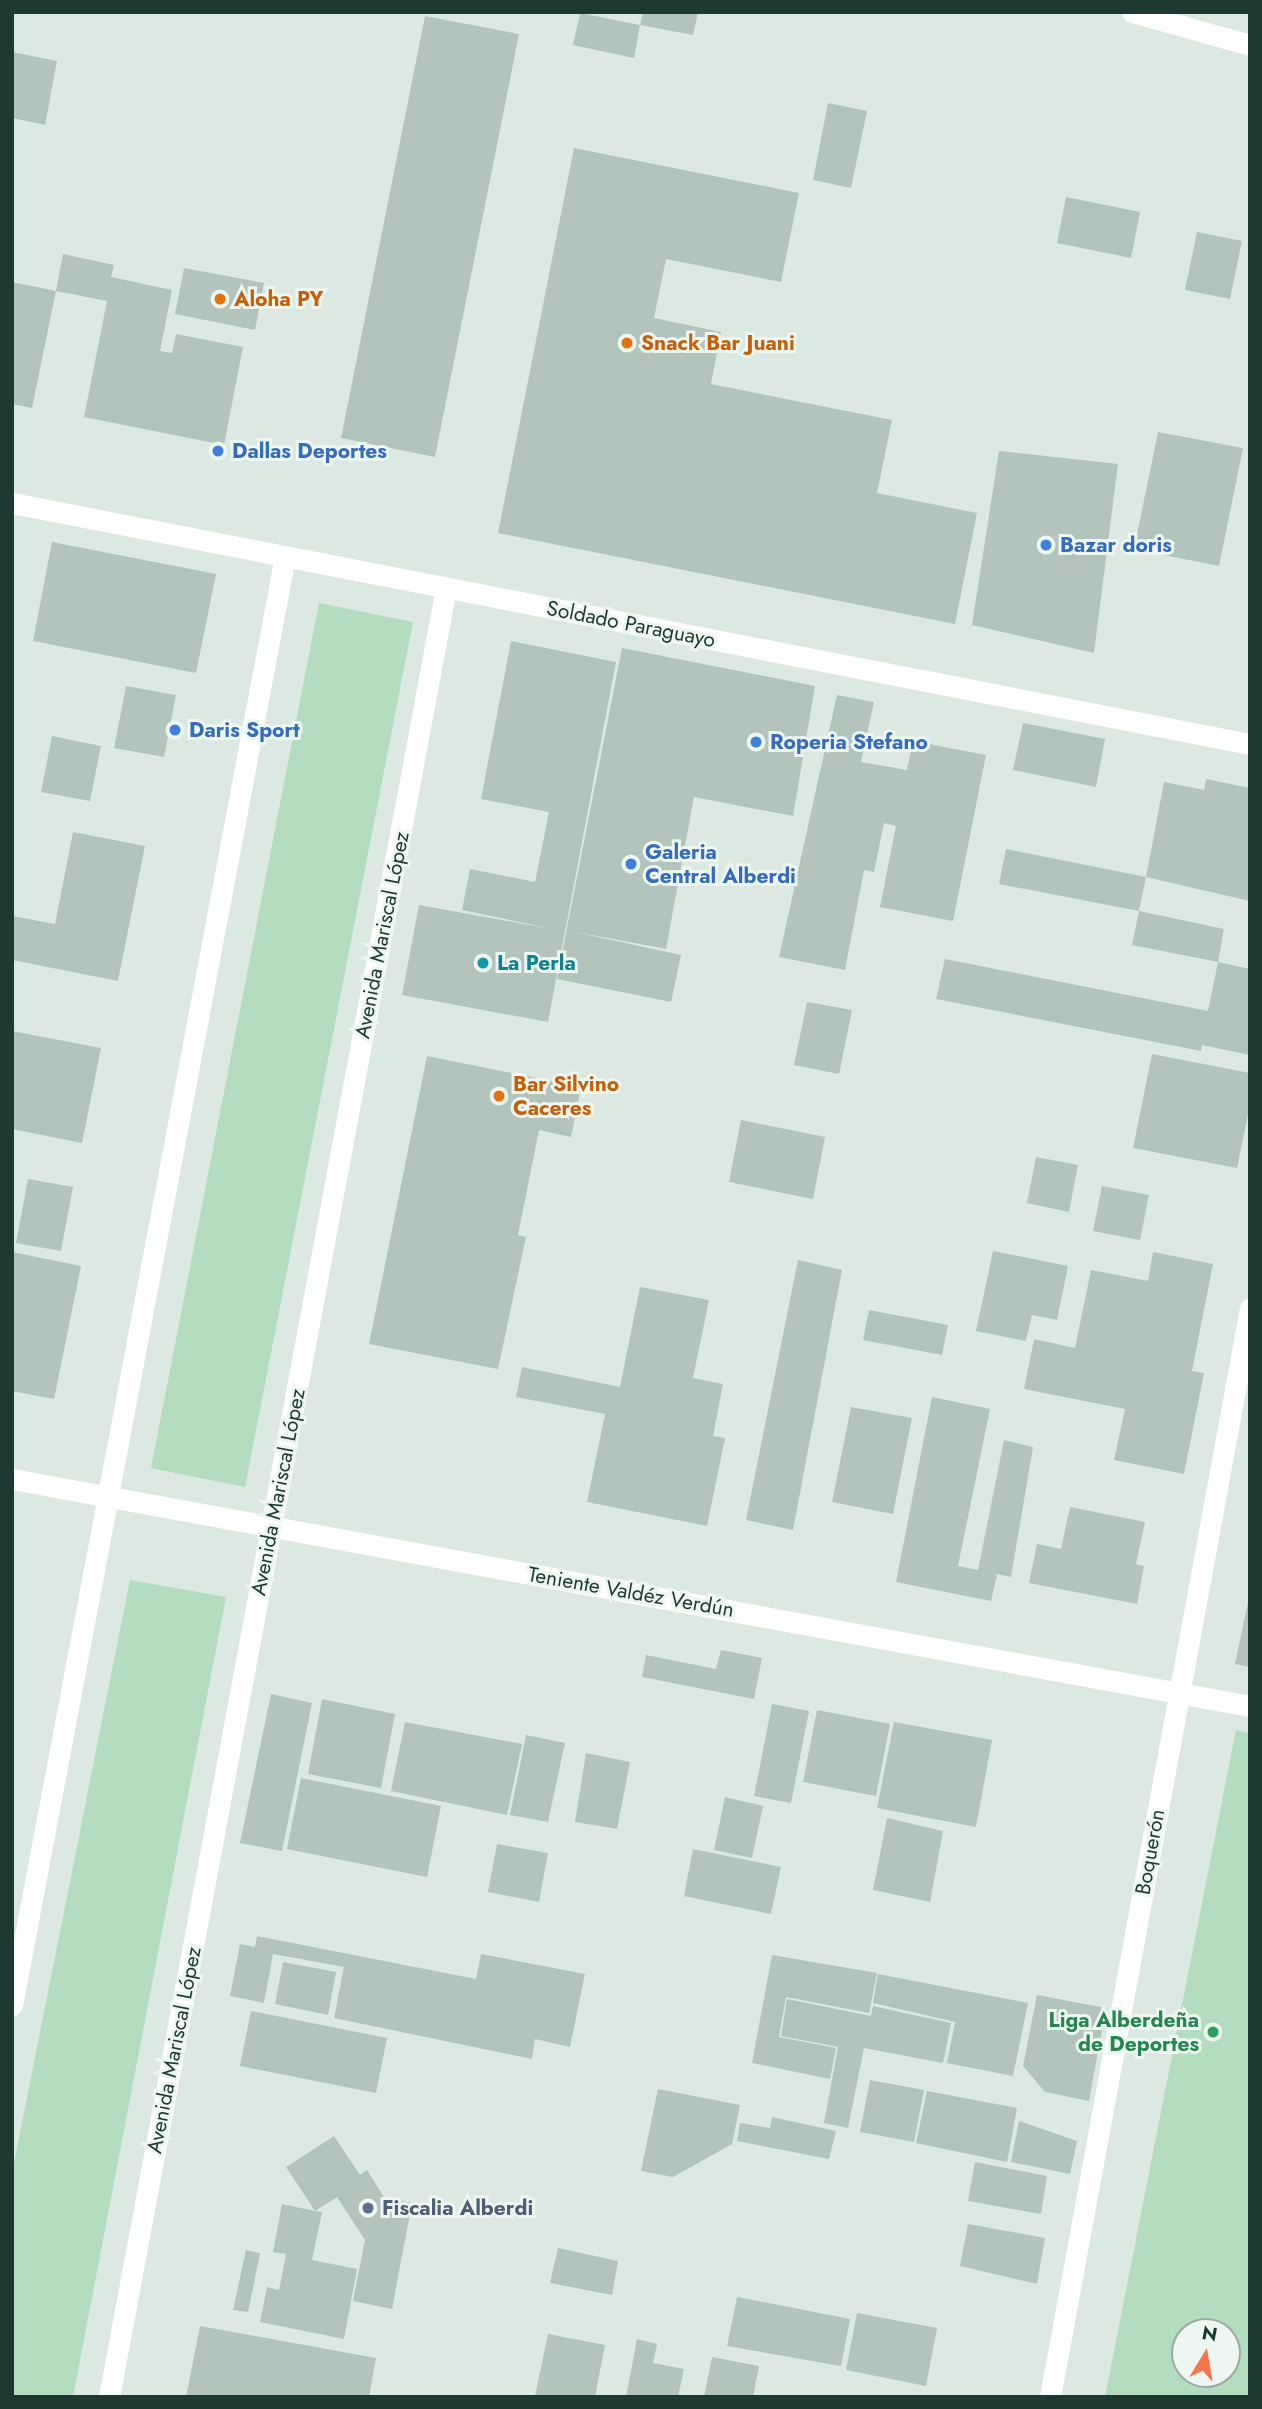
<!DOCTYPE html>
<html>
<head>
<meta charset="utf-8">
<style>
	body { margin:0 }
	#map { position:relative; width:1262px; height:2409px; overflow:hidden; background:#dce9e3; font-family:Jost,sans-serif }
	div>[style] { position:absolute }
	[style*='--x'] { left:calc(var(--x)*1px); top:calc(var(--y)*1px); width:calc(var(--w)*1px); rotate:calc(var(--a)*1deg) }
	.green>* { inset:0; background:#b4dcbe }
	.building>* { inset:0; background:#b2c4bc }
	.minor>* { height:21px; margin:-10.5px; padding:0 10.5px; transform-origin:10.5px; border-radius:10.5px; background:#fff }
	.dots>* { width:19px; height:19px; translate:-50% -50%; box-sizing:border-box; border:4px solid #edf6f1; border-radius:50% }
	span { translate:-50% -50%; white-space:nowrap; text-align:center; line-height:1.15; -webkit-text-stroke:6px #edf6f1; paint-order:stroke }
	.food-label { font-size:21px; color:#c56008; font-weight:700 }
	.left { translate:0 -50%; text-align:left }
	.shop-label { font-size:21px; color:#366cbe; font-weight:700 }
	.street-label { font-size:21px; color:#1e3931 }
	.culture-label { font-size:21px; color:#0d838f; font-weight:700 }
	.leisure-label { font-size:21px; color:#27864d; font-weight:700 }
	.right { translate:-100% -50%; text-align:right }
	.service-label { font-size:21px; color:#4e5e75; font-weight:700 }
	.frame { position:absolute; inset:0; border:14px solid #1e3931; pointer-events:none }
	.north { position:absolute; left:1171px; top:2318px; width:70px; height:70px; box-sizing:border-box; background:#edf6f1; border:2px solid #9aaaa4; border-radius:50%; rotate:11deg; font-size:19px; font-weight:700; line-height:28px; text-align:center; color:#1e3931 }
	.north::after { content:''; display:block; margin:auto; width:24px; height:32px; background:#f7754c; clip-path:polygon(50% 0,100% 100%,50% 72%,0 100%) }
</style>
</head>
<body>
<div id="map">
	<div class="green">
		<i style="clip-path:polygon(319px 603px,413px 622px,245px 1487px,151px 1468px)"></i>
		<i style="clip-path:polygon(130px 1580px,226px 1597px,73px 2397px,12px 2397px,12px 2173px)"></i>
		<i style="clip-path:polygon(evenodd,1236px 1730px,1250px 1733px,1250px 2397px,1105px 2397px,1236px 1730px,1185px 2332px,1227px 2332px,1227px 2374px,1185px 2374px,1185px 2332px)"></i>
	</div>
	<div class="building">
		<i style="clip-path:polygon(643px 12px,698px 12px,693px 35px,640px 25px,634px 58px,573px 45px,580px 13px,640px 25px)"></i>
		<i style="clip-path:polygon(425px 16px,519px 34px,435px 457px,341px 438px)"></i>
		<i style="clip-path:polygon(12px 52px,57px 61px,45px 125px,12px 118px)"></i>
		<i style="clip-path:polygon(828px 103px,867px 111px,851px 188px,813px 180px)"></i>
		<i style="clip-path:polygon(574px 148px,799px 193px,781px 282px,666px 259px,654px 318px,721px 332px,711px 384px,892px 420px,877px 493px,977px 513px,955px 624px,498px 533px)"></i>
		<i style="clip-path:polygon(1066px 197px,1140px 212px,1131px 258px,1057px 243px)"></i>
		<i style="clip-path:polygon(1197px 232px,1242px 241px,1230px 299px,1185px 290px)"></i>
		<i style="clip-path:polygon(63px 254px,114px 265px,111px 277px,172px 290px,160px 351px,172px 353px,176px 334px,243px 347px,224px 445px,84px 417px,107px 301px,56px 291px)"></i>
		<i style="clip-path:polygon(184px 268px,264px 283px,255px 330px,175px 314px)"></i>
		<i style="clip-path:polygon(12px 282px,56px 291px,32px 408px,12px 404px)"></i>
		<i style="clip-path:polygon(1158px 432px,1243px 448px,1219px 566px,1134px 549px)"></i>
		<i style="clip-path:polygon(999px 451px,1118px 464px,1094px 653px,972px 625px)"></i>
		<i style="clip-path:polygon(52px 542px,216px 574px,196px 673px,33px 641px)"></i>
		<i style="clip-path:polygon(511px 641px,616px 662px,548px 1022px,402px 995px,419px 905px,557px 930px,462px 910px,470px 869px,535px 882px,549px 812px,481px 799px)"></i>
		<i style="clip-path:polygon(622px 648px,815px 686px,793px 816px,694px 797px,666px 949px,570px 931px,681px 955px,671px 1002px,557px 979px)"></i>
		<i style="clip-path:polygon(126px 686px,176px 695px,164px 757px,114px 748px)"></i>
		<i style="clip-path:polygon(837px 695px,874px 702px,861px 762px,907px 770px,913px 741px,986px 755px,953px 921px,880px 907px,896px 826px,884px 823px,874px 872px,864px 870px,845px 970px,779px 957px)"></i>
		<i style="clip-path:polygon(1023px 723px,1105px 739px,1096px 787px,1013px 770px)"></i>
		<i style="clip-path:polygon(52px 736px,101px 746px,90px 801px,41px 792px)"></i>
		<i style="clip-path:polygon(1206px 779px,1250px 788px,1250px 901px,1146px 877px,1164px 782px,1204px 790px)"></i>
		<i style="clip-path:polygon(73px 832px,145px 846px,118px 981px,12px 960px,12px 916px,55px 924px)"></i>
		<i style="clip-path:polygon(1006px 849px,1146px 877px,1139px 911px,999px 884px)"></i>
		<i style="clip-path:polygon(1139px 911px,1224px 929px,1218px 962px,1132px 945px)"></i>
		<i style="clip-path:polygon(945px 959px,1208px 1011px,1218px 962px,1250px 969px,1250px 1055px,1202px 1045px,1201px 1051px,936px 999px)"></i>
		<i style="clip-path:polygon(807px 1002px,852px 1010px,839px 1074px,794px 1065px)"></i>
		<i style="clip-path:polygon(12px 1031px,101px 1048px,82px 1143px,12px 1129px)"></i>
		<i style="clip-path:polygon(1152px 1054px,1250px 1073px,1250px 1105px,1237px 1168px,1133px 1148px)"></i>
		<i style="clip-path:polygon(427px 1056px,581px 1087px,571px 1137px,539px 1130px,518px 1235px,526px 1237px,498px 1369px,369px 1344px)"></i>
		<i style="clip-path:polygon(741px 1120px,825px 1137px,813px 1199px,729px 1182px)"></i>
		<i style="clip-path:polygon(1036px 1157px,1078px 1165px,1069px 1212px,1027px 1203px)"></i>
		<i style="clip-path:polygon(28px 1179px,73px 1187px,61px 1251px,16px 1243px)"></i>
		<i style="clip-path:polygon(1102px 1186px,1149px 1195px,1140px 1240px,1093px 1231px)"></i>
		<i style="clip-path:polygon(993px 1251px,1068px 1266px,1057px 1320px,1032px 1315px,1026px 1341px,976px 1331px)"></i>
		<i style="clip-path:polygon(12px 1252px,81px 1266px,54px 1399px,12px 1391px)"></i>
		<i style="clip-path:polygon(1153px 1252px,1213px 1264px,1192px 1371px,1204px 1373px,1184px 1474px,1114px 1460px,1125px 1409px,1024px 1389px,1034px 1339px,1075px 1348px,1091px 1270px,1148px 1281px)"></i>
		<i style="clip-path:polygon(798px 1260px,842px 1270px,793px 1530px,746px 1520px)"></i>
		<i style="clip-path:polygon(640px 1287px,709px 1300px,693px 1378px,723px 1384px,713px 1436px,725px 1438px,707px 1526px,587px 1502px,605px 1414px,516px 1397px,522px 1367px,620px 1387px)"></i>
		<i style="clip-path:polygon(869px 1310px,948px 1325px,942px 1355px,863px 1340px)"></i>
		<i style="clip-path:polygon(932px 1397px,990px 1409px,958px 1566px,978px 1570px,1004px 1440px,1033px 1447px,1011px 1577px,997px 1574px,991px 1601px,896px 1582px)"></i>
		<i style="clip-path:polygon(851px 1407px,912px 1418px,893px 1514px,832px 1502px)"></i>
		<i style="clip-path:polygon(1070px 1507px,1145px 1522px,1136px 1564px,1144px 1566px,1137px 1604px,1029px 1583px,1037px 1544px,1061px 1549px)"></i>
		<i style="clip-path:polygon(1249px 1597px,1250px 1597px,1250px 1667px,1235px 1664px)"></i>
		<i style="clip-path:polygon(721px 1650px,762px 1658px,754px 1699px,642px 1677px,646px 1655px,716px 1669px)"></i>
		<i style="clip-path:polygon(271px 1694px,312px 1703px,282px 1851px,240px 1843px)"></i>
		<i style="clip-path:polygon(322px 1699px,395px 1714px,381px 1788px,308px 1774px)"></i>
		<i style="clip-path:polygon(772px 1704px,809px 1711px,791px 1803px,754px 1796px)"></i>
		<i style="clip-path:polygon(817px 1710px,890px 1724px,876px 1796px,803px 1782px)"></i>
		<i style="clip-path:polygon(405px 1722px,522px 1744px,507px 1815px,391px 1791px)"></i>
		<i style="clip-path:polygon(894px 1722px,992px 1740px,976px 1827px,877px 1808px)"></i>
		<i style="clip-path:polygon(526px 1735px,565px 1743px,548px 1822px,510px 1815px)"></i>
		<i style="clip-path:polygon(586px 1753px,630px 1762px,617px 1829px,575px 1822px)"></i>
		<i style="clip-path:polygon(301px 1778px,441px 1806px,427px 1877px,287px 1849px)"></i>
		<i style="clip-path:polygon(725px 1797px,763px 1806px,752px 1858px,714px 1850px)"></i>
		<i style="clip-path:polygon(887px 1818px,943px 1831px,930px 1902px,873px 1890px)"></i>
		<i style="clip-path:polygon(497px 1844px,548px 1853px,539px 1902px,488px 1892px)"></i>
		<i style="clip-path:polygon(693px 1849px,781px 1867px,771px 1914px,684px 1896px)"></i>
		<i style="clip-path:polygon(257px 1936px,476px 1979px,481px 1954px,585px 1974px,570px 2047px,535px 2039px,532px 2059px,334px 2018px,344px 1967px,273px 1954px,264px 2003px,230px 1996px,240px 1944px,255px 1947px)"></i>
		<i style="clip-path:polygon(772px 1955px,877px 1973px,869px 2013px,786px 1997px,779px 2037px,836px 2048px,830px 2079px,752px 2063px)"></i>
		<i style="clip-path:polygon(283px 1962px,336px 1972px,328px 2015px,275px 2004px)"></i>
		<i style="clip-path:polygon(878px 1974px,1028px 2003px,1013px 2076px,947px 2063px,955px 2022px,873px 2003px)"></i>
		<i style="clip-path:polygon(1037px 1995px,1106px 2008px,1089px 2101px,1045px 2092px,1023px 2066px)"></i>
		<i style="clip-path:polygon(787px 1999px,871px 2016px,873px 2006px,951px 2023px,943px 2063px,864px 2048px,848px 2128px,824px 2123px,838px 2047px,781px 2036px)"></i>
		<i style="clip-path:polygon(251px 2011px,387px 2038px,376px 2093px,240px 2066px)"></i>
		<i style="clip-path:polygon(870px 2080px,924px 2090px,914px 2142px,860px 2132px)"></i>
		<i style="clip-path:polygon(658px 2089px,740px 2105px,732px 2144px,673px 2177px,641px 2171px)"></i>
		<i style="clip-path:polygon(927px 2091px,1017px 2108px,1007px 2162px,916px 2143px)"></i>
		<i style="clip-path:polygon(772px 2117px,836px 2131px,829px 2159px,737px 2141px,740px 2123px,770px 2128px)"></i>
		<i style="clip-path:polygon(1019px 2121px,1077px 2141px,1070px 2174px,1011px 2162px)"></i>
		<i style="clip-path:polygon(334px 2136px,360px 2175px,367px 2170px,384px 2197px,412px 2203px,392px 2309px,353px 2301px,365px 2240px,337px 2197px,315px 2211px,322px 2212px,312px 2260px,357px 2269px,344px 2339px,260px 2322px,267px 2287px,279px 2290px,286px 2254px,273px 2252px,282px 2204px,315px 2211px,286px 2167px)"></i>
		<i style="clip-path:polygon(975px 2162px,1047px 2176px,1041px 2214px,968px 2201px)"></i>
		<i style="clip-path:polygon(968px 2224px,1045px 2238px,1037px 2284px,960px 2266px)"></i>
		<i style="clip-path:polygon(558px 2248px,618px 2261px,612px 2295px,550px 2283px)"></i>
		<i style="clip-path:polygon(246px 2250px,260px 2253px,248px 2312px,233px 2310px)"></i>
		<i style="clip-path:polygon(737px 2297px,850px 2319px,841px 2366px,727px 2346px)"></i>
		<i style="clip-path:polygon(857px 2313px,937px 2328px,926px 2386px,846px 2370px)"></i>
		<i style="clip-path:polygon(200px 2326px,376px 2358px,369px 2397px,186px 2397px)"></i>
		<i style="clip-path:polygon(548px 2334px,605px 2345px,595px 2397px,535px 2396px)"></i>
		<i style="clip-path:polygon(637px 2339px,657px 2344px,653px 2363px,684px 2369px,678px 2397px,626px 2397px)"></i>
		<i style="clip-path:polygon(712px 2357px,759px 2366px,753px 2397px,704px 2397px)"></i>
	</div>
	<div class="minor">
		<i style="--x:1132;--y:12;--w:123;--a:15.6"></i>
		<i style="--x:12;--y:503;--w:1261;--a:11.02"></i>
		<i style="--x:12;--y:1479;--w:1259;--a:10.39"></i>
		<i style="--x:12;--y:2005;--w:1474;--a:-79.33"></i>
		<i style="--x:109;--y:2397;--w:1840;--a:-79.45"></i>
		<i style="--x:1050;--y:2397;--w:1107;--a:-79.59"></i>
	</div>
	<div class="dots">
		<i style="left:220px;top:299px;background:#e8710a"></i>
		<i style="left:627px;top:343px;background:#e8710a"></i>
		<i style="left:218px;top:451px;background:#3f7fe0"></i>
		<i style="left:1046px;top:545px;background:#3f7fe0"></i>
		<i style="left:175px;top:730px;background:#3f7fe0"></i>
		<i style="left:756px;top:742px;background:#3f7fe0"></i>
		<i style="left:631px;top:864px;background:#3f7fe0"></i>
		<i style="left:483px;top:963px;background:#0f9aa8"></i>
		<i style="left:499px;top:1096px;background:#e8710a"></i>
		<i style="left:1213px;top:2032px;background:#2e9e5b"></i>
		<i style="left:368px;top:2208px;background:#5c6f8a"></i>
	</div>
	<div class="food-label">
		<span class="left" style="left:234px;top:299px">Aloha PY</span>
		<span class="left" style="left:641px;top:343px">Snack Bar Juani</span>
		<span class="left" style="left:513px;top:1096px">Bar Silvino<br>Caceres</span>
	</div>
	<div class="shop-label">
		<span class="left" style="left:232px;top:451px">Dallas Deportes</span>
		<span class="left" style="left:1060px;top:545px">Bazar doris</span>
		<span class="left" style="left:189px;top:730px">Daris Sport</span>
		<span class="left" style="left:770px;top:742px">Roperia Stefano</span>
		<span class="left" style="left:645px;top:864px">Galeria<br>Central Alberdi</span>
	</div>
	<div class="street-label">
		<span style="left:631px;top:624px;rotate:11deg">Soldado Paraguayo</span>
		<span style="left:382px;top:935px;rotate:-79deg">Avenida Mariscal López</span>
		<span style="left:278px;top:1492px;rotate:-79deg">Avenida Mariscal López</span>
		<span style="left:631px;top:1592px;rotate:10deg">Teniente Valdéz Verdún</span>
		<span style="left:1150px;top:1852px;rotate:-80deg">Boquerón</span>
		<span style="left:174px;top:2050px;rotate:-79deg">Avenida Mariscal López</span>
	</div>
	<div class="culture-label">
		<span class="left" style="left:497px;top:963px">La Perla</span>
	</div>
	<div class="leisure-label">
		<span class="right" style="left:1199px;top:2032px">Liga Alberdeña<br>de Deportes</span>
	</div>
	<div class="service-label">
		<span class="left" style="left:382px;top:2208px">Fiscalia Alberdi</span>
	</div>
	<div class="frame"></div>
	<div class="north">N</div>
</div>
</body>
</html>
